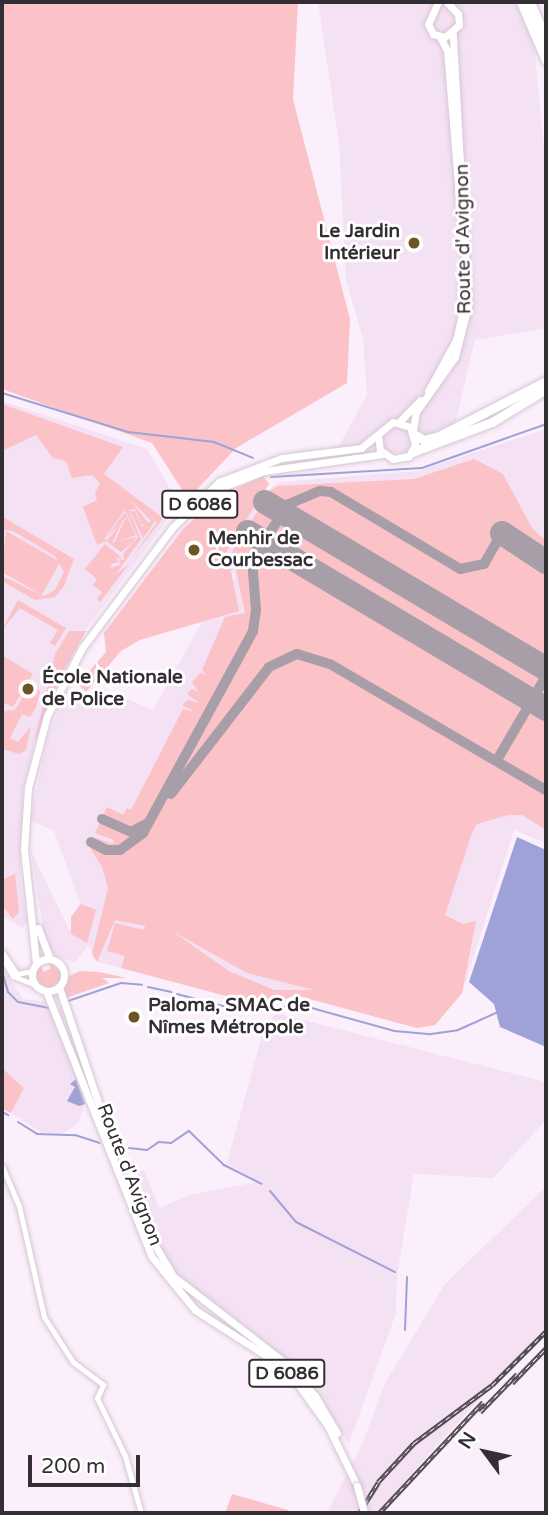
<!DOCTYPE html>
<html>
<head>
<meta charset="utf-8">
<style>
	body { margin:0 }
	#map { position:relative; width:548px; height:1515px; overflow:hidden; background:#fceffc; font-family:"Varela Round",sans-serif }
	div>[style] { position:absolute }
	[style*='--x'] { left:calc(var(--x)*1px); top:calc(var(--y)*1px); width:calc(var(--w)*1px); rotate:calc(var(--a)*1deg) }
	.built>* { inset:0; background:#f4e1f4 }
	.green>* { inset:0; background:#fbc2c8 }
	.water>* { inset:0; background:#9ea2d6 }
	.stream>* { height:2px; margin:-1px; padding:0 1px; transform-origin:1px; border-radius:1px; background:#9ea2d6 }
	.taxiway>* { height:10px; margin:-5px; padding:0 5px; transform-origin:5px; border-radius:5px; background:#a89ea8 }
	.runway>* { height:24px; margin:-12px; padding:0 12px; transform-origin:12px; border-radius:12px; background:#a89ea8 }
	.roads { filter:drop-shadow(0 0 2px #d4c7d4) drop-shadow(0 0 2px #d4c7d4) }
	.minor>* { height:5px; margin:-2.5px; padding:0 2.5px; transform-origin:2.5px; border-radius:2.5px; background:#fff }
	.major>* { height:7px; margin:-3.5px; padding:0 3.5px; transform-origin:3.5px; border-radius:3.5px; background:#fff }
	.major>.ring { margin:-3.5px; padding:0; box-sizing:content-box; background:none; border:7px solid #fff; border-radius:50% }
	.highway>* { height:9px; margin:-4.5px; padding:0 4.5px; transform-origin:4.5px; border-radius:4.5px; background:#fff }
	.rail>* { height:4.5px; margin-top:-2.25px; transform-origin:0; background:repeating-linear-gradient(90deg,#fff 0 5px,#544d54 0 10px); box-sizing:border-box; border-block:2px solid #544d54 }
	.bridges { filter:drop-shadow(0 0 2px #d4c7d4) drop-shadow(0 0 2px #d4c7d4) }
	.major-bridge>* { height:7px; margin:-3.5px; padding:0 3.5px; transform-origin:3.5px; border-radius:3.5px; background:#fff }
	.dots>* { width:19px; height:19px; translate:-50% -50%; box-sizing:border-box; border:4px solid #fff; border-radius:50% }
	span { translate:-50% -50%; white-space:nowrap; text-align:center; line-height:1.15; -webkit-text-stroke:6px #fff; paint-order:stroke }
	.shield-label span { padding:2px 5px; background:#fff; border:2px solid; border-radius:5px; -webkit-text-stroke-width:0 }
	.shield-label { font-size:18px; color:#332e33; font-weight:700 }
	.poi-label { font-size:19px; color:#332e33; font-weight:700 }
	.right { translate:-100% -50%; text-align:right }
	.left { translate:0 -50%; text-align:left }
	.street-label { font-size:19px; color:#332e33 }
	.frame { position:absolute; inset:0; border:4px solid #332e33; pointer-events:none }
	.north { position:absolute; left:450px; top:1417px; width:70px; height:70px; -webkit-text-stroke:5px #fff; paint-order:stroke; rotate:303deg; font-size:19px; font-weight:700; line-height:28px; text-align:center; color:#332e33 }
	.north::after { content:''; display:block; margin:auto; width:24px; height:32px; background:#332e33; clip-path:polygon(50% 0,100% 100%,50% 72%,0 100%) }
	.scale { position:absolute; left:28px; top:1455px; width:112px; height:32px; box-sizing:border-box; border:4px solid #332e33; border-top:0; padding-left:9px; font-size:21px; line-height:24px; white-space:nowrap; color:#332e33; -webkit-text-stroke:5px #fff; paint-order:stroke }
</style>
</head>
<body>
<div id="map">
	<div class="built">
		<i style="clip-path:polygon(318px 2px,515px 2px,534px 45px,546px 167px,546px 328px,475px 340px,450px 445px,330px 462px,367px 395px,363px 339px,346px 280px,339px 143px)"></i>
		<i style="clip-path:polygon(2px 401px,147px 449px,179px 504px,86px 629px,40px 721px,24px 786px,20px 875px,27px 923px,22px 928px,2px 916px)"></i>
		<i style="clip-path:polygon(546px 429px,546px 843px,514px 830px,462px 993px,435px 1025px,417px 1028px,276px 990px,229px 971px,154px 922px,136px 972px,98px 962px,88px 945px,75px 963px,53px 954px,44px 937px,31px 851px,70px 931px,80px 902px,54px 831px,30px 820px,48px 737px,62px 701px,120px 696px,153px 710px,202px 622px,235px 579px,223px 551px,264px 494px,279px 482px,418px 471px)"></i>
		<i style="clip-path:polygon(2px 967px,23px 999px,48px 1002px,57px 1018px,85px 1102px,79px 1123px,61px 1134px,41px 1132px,11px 1113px,24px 1088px,2px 1068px)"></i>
		<i style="clip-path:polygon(276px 1013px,546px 1082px,546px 1120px,493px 1178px,414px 1174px,397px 1276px,396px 1313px,349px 1443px,291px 1364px,188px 1287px,161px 1256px,141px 1215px,131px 1174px,144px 1170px,159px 1208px,193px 1194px,257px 1182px,227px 1163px,264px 1028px)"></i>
		<i style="clip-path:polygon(546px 1187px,546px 1326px,376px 1513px,327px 1513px,363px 1442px,385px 1383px,445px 1284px)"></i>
	</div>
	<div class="green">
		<i style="clip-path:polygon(2px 2px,298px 2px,293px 99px,350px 319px,347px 383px,236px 448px,188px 499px,152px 443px,2px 389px)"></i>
		<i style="clip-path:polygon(2px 404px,123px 447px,104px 474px,163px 518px,131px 559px,157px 522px,132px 502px,149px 524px,142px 525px,135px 509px,129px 510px,141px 539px,116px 574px,129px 564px,100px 602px,97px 599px,102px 592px,93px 585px,97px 579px,85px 569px,105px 544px,122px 558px,117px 558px,118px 563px,113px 563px,109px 568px,120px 565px,119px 559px,124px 560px,123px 554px,138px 537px,125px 510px,104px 539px,108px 540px,124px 518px,112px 543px,136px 537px,133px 542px,121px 552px,106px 541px,97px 545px,83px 507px,97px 500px,95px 493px,100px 483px,92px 475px,72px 478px,66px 461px,53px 458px,36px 435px,2px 451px)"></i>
		<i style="clip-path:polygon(evenodd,474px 459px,503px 474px,532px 528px,546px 541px,546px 830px,522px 815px,508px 815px,477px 824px,472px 833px,445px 915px,463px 924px,476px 921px,462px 993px,435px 1025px,417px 1028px,295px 995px,267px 1007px,121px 968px,125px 956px,107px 951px,115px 923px,144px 930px,145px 926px,115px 920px,97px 962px,92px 954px,108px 888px,102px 867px,90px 848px,96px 838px,113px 844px,114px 840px,95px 833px,107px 807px,123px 815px,127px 808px,131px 810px,183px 709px,195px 712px,182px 705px,188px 700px,199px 703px,187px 694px,192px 689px,198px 692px,192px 682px,200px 673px,206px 675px,202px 670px,225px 617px,245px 613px,232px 552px,271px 490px,278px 486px,414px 479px,474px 459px,172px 931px,247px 973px,314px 990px,275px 990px,229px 971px,172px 931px)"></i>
		<i style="clip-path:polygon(263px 476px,269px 484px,227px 550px,239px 611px,140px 640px,121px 651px,86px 692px,78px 684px,106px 652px,104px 633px,183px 529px,218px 497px)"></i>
		<i style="clip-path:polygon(134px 503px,155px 521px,143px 538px,130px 511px,135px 511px,142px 527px,151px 521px)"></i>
		<i style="clip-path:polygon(125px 512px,136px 535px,114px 543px,126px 517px,106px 538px)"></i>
		<i style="clip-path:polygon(3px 517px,74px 559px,64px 586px,55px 597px,35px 600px,2px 581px,2px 576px,44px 596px,55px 590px,64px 572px,55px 556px,13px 531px,2px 530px)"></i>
		<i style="clip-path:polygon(6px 531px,60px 562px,42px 595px,2px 572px)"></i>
		<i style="clip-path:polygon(18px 600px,66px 628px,55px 646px,50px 643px,58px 630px,20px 608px,2px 630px)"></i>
		<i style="clip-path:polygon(69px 631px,86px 631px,59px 679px,34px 744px,55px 654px)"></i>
		<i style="clip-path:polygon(2px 655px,33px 674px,13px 707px,2px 702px)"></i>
		<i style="clip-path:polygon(36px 685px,40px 692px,36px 708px,30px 717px,22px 714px,10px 738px,18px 742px,31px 726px,26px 750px,19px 754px,2px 749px,2px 711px,15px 710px,28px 688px)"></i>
		<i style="clip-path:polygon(15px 874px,19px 912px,13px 919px,2px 905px,2px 880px)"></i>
		<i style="clip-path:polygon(81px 904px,96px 910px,87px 943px,71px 934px,71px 917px)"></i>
		<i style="clip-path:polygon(48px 961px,61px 972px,60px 981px,50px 988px,38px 984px,35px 976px,40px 964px,44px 972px,51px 968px)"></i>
		<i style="clip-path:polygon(80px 971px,99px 972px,127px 978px,102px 978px,109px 983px,66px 998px,63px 990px,69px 976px)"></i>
		<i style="clip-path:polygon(2px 1068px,24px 1088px,11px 1113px,2px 1109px)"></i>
		<i style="clip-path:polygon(232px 1494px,288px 1510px,289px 1513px,225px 1513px)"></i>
	</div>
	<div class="water">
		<i style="clip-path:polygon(517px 837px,546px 850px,546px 1047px,500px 1027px,494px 1004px,469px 982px)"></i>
		<i style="clip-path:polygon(76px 1079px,85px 1104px,79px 1106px,67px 1101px,75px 1087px,70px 1084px)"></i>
	</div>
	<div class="stream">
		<i style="--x:2;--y:393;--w:132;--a:17.2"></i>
		<i style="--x:128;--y:432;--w:87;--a:6.6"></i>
		<i style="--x:214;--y:442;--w:42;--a:22.3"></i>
		<i style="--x:271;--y:477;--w:151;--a:-3.4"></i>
		<i style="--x:422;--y:468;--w:132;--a:-19.5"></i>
		<i style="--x:2;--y:971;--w:22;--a:74"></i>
		<i style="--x:8;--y:992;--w:14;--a:45"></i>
		<i style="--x:18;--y:1002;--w:32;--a:11"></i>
		<i style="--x:148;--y:987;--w:24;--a:12"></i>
		<i style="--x:177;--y:994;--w:63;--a:14.7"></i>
		<i style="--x:238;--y:1010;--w:23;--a:2"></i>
		<i style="--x:68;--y:1001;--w:56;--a:-18.8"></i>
		<i style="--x:121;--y:983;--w:21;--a:5"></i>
		<i style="--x:273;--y:1008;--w:28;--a:-6"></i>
		<i style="--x:301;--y:1005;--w:97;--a:15.6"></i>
		<i style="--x:394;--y:1031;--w:37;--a:5"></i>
		<i style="--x:431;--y:1034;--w:27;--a:-8"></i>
		<i style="--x:458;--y:1030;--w:44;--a:-24.2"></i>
		<i style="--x:2;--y:1112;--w:7;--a:27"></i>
		<i style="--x:18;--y:1122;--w:22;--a:32"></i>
		<i style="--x:37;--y:1134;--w:38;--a:2"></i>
		<i style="--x:75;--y:1135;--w:26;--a:18"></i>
		<i style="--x:129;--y:1148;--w:18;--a:6"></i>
		<i style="--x:147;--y:1150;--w:14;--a:-34"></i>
		<i style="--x:159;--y:1142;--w:12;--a:5"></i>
		<i style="--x:171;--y:1143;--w:22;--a:-34"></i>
		<i style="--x:189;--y:1131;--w:49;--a:44.2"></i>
		<i style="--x:224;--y:1165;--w:42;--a:26.6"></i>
		<i style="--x:270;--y:1191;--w:40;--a:50"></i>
		<i style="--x:296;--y:1222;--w:111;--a:26.8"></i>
		<i style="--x:405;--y:1330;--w:53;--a:-87.8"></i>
	</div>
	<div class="taxiway">
		<i style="--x:497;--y:760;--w:97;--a:-59.7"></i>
		<i style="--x:171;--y:794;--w:160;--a:-52.3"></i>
		<i style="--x:269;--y:667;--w:31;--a:-25"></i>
		<i style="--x:297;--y:654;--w:34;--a:17"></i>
		<i style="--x:330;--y:664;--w:250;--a:30.3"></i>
		<i style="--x:102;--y:819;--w:32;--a:24"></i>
		<i style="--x:131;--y:832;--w:19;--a:-28"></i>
		<i style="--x:91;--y:842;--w:17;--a:28"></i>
		<i style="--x:106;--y:850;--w:14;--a:0"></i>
		<i style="--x:120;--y:850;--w:29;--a:-36"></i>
		<i style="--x:143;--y:833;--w:230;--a:-61.4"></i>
		<i style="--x:253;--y:631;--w:21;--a:-82"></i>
		<i style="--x:256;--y:610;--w:51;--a:-94.5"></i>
		<i style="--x:252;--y:559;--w:66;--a:-56.1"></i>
		<i style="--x:289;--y:504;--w:34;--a:-23"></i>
		<i style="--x:320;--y:491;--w:11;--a:5"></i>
		<i style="--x:331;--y:492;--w:150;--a:30.8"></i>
		<i style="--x:460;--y:569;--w:25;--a:-12"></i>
		<i style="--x:484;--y:564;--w:36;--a:-60"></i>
	</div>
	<div class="runway">
		<i style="--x:265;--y:502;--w:327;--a:30.7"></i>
		<i style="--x:248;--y:532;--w:347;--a:30.7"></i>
		<i style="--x:502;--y:533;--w:53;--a:33.4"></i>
	</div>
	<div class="roads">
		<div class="minor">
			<i style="--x:2;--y:952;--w:27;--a:56"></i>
			<i style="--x:17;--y:974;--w:15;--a:-11"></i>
			<i style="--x:2;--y:957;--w:22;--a:60"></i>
			<i style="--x:13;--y:976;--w:24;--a:22"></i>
			<i style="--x:2;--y:1166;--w:43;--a:67"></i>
			<i style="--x:19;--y:1206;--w:114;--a:77.3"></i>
			<i style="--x:44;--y:1317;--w:54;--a:57.2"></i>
			<i style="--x:73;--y:1362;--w:38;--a:37"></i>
			<i style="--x:103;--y:1385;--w:14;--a:115"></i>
			<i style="--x:97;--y:1398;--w:64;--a:64.2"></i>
			<i style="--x:125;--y:1456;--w:59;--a:74.3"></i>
		</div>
		<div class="major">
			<i style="--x:438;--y:2;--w:24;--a:114"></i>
			<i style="--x:428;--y:24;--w:11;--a:63"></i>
			<i style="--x:433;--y:34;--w:12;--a:14"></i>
			<i style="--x:445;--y:37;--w:18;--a:-41"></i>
			<i style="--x:459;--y:25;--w:11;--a:-95"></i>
			<i style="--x:458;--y:14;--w:16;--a:-133"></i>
			<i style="--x:440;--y:37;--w:15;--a:62"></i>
			<i style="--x:447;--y:50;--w:172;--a:85.3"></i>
			<i style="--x:428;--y:391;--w:58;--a:-61.2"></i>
			<i style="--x:456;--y:340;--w:28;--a:-77"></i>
			<i style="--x:462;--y:313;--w:42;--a:-88.6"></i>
			<i style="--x:400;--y:421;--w:29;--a:-46"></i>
			<i style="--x:413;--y:430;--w:18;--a:-81"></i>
			<i style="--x:416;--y:412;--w:67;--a:-54.7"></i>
			<i style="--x:455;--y:357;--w:53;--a:-75.7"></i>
			<i style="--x:468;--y:306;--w:272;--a:-93.2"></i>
			<i style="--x:194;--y:510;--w:37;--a:-38"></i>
			<i style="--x:223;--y:487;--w:44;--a:-21.3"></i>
			<i style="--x:264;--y:471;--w:120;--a:-8.1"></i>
			<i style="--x:38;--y:928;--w:33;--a:69"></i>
			<i class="ring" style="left:32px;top:959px;width:25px;height:25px"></i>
			<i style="--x:36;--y:963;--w:115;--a:-96"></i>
			<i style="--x:24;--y:849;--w:61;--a:-86.2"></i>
			<i style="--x:28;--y:788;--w:74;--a:-75.2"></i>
			<i style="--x:47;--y:716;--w:76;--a:-62.8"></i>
			<i style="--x:82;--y:648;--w:150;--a:-53.1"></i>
			<i style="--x:172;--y:528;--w:66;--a:-44.4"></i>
			<i style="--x:219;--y:482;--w:67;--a:-20.9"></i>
			<i style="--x:282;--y:458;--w:80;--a:-7.2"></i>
			<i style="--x:361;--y:448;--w:41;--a:-39.1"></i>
			<i style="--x:393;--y:422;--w:18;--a:16"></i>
			<i style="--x:410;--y:427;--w:19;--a:74"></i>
			<i style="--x:415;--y:445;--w:13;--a:119"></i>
			<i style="--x:409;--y:456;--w:16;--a:169"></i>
			<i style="--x:393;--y:459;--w:16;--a:-145"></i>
			<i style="--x:380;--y:450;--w:14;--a:-98"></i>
			<i style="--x:59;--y:987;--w:150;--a:71.3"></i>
			<i style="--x:46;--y:991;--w:286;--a:68.3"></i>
			<i style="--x:152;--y:1257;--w:68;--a:50.9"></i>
			<i style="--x:195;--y:1310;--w:83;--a:32.7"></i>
			<i style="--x:265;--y:1355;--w:43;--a:41.2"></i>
			<i style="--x:297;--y:1383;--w:53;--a:54.2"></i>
			<i style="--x:328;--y:1426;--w:67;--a:64.2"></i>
			<i style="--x:127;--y:1182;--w:54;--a:68.2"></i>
			<i style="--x:147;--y:1232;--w:51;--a:59.4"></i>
			<i style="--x:173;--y:1276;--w:142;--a:37.8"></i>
			<i style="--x:285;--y:1363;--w:45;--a:47.7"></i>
			<i style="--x:315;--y:1396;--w:43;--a:59.3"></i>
		</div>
		<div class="highway">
			<i style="--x:521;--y:2;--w:63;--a:66.7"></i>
			<i style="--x:530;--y:2;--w:41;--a:67.2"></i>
			<i style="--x:415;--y:435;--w:10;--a:29"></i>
			<i style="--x:424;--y:440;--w:16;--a:-15"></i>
			<i style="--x:439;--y:436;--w:120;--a:-27.2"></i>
			<i style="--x:412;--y:452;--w:85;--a:-20.6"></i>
			<i style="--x:492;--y:422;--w:63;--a:-31.4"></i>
		</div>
	</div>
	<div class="rail">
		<i style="--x:512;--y:1383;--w:49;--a:-45.8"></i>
		<i style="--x:480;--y:1412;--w:53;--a:-45.8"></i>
		<i style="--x:359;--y:1513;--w:36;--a:-58"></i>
		<i style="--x:378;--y:1482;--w:53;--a:-47.3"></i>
		<i style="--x:414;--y:1443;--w:97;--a:-36.6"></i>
		<i style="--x:492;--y:1385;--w:76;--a:-45"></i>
		<i style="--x:379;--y:1513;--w:152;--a:-46.9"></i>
	</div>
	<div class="bridges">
		<div class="major-bridge">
			<i style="--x:357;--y:1486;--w:28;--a:75"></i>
		</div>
	</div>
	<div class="dots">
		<i style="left:414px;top:243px;background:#6e5325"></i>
		<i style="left:194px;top:550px;background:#6e5325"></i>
		<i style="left:28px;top:689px;background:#6e5325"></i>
		<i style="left:134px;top:1017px;background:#6e5325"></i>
	</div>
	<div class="shield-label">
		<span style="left:200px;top:504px">D 6086</span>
		<span style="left:287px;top:1373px">D 6086</span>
	</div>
	<div class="poi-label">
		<span class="right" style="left:400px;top:243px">Le Jardin<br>Intérieur</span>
		<span class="left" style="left:208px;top:550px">Menhir de<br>Courbessac</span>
		<span class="left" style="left:42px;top:689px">École Nationale<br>de Police</span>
		<span class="left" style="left:148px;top:1017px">Paloma, SMAC de<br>Nîmes Métropole</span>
	</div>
	<div class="street-label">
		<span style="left:464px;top:239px;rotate:-91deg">Route d'Avignon</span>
		<span style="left:129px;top:1175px;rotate:69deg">Route d'Avignon</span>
	</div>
	<div class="frame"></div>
	<div class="north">N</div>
	<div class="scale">200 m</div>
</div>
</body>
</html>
